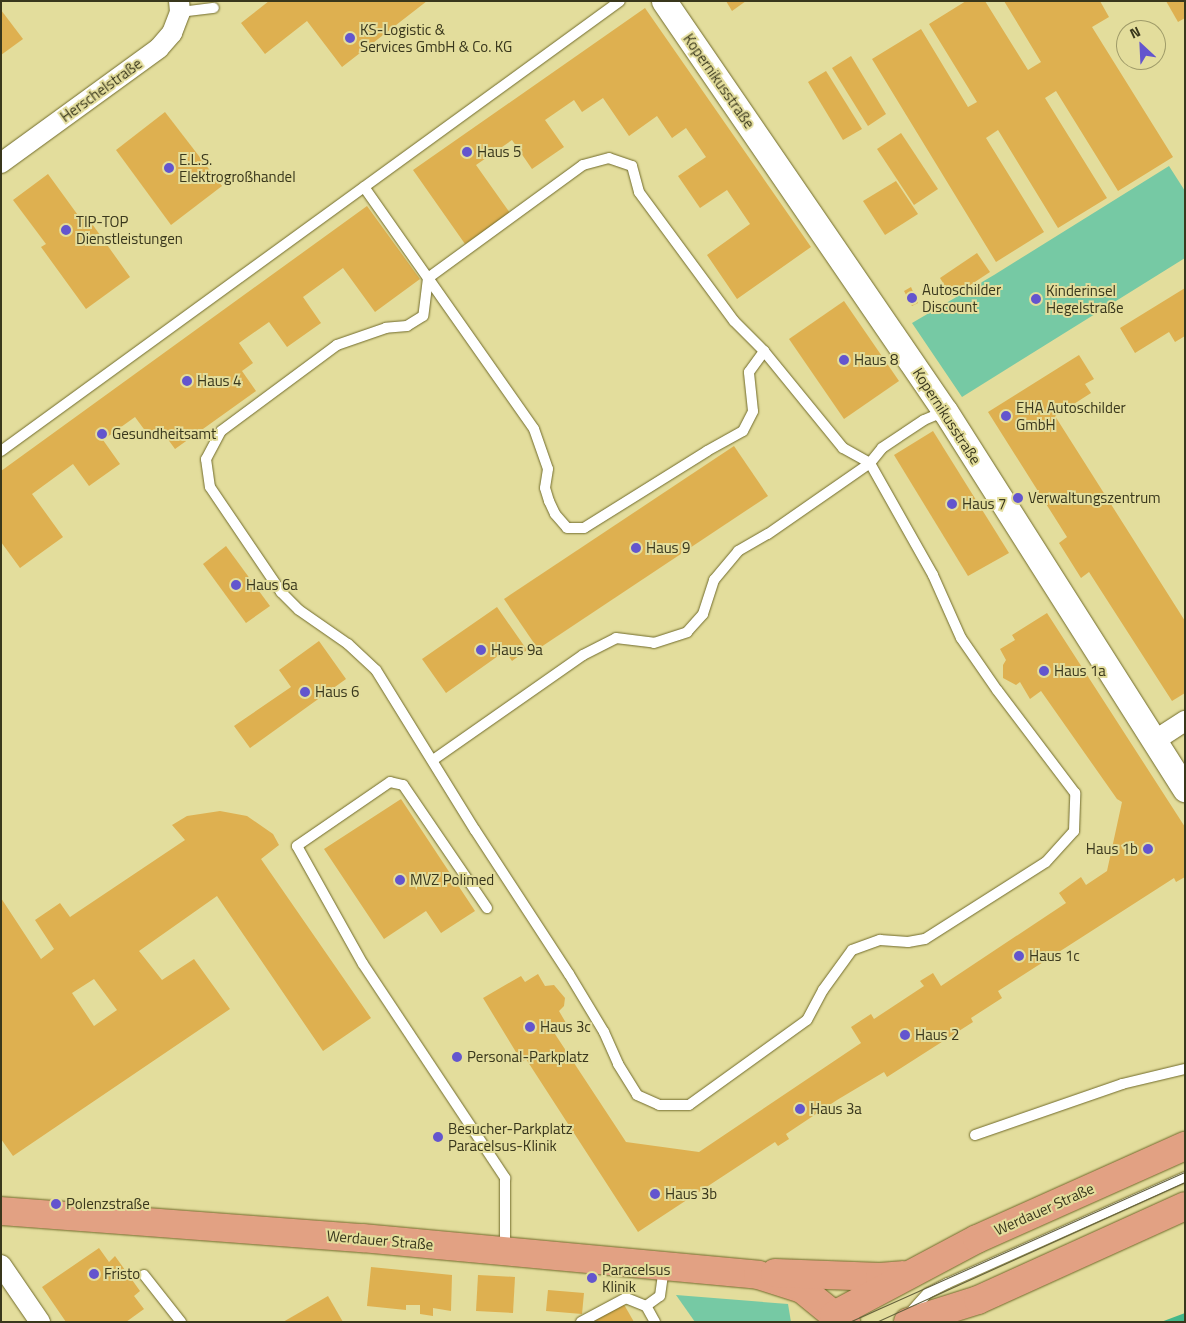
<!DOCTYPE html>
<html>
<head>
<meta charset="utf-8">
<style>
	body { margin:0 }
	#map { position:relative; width:1186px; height:1323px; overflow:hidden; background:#e3dd9c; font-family:"Titillium Web",sans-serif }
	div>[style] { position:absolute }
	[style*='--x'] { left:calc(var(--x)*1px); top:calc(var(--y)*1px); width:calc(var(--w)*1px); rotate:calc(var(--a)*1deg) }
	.green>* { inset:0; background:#76c9a4 }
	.forest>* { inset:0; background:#44b88a }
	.building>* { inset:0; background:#deb050 }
	.roads { filter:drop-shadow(0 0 1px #716b2b) drop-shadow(0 0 1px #716b2b) }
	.service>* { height:10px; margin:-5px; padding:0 5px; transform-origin:5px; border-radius:5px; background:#fff }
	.minor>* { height:20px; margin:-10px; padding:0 10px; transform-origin:10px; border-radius:10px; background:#fff }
	.tertiary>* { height:25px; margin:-12.5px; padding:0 12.5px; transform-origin:12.5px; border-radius:12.5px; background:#fff }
	.primary>* { height:28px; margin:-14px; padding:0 14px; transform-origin:14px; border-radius:14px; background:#e2a183 }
	.tram>* { height:1px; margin:-0.5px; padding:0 0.5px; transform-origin:0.5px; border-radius:0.5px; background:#64613c }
	.dots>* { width:14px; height:14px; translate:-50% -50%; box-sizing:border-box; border:2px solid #e3dd9c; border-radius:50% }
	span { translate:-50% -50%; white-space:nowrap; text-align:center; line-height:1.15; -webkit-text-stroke:4px #e3dd9c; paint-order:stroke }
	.poi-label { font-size:15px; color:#39371c }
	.left { translate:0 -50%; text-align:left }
	.right { translate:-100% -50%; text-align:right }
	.street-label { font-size:15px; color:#39371c }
	.frame { position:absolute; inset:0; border:2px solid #39371c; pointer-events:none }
	.north { position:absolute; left:1116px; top:20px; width:50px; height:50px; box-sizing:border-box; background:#e3dd9c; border:1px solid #9f9b69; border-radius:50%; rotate:335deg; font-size:14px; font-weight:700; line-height:20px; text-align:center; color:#39371c }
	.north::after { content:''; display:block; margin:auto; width:18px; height:22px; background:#6355ce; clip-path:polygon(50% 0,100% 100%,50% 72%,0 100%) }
</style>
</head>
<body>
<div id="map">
	<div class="green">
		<i style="clip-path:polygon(1169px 166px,1185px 191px,1185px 258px,962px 397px,912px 323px,994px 275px)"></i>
		<i style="clip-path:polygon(676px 1295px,788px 1304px,791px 1322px,695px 1322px)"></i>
	</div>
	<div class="forest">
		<i style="clip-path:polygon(1185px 1313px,1185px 1322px,1161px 1322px)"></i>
	</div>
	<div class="building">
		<i style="clip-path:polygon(269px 1px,427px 1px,342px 67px,307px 21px,265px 54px,241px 23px)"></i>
		<i style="clip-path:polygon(726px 1px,746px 1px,732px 11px)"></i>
		<i style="clip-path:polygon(966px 1px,985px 1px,1028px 70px,1041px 62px,1004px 1px,1100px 1px,1109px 17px,1092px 27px,1173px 157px,1118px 191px,1056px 91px,1045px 98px,1107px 198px,1058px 228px,998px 130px,986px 138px,1044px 232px,996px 262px,872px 59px,921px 29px,968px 107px,977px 102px,929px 24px)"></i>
		<i style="clip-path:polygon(1166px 1px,1185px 1px,1185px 18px,1178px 22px)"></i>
		<i style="clip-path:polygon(645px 8px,811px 247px,737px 299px,707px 255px,750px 224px,727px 190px,700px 208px,678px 176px,706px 157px,686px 128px,672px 138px,657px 116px,629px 136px,603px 98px,582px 112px,574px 100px,545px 120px,564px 147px,532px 169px,512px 140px,476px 165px,510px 213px,465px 244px,413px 170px)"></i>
		<i style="clip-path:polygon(1px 10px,23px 39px,1px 55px)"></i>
		<i style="clip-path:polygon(851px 56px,886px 114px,868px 126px,832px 68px)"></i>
		<i style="clip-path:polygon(826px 71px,862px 129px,843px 140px,808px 82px)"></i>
		<i style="clip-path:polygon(165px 112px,222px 186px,171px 225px,116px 150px)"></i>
		<i style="clip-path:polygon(901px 133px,938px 189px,914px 205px,877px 149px)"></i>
		<i style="clip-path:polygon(48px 174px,80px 218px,85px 214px,130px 277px,86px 309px,41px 247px,46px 244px,13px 200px)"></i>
		<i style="clip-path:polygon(896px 181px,918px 214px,885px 235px,863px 201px)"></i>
		<i style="clip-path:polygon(367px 206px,420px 279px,375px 312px,343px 268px,303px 297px,321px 323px,287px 347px,269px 322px,239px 343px,253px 363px,242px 371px,256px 391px,175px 449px,159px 427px,149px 436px,135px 417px,103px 440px,120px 464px,89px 486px,73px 464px,32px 494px,63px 537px,20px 568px,1px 542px,1px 471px)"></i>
		<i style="clip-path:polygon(977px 253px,990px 272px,952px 297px,940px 278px)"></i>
		<i style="clip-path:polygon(911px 287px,918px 303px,912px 306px,904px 291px)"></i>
		<i style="clip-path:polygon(1185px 288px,1185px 336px,1175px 342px,1169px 332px,1135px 353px,1120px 328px)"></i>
		<i style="clip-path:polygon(844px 301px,899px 381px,844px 419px,789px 339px)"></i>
		<i style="clip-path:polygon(1079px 355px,1094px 379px,1085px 384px,1091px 393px,1055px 416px,1185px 621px,1185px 693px,1172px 701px,1089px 572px,1081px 578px,1059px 543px,1067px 537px,988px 412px)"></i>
		<i style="clip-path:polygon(933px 431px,1009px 553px,968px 576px,894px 455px)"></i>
		<i style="clip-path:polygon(734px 446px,768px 496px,538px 649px,504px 599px)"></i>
		<i style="clip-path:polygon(226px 546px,270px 606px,246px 623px,203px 564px)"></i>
		<i style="clip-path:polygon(497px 607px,527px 650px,512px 661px,505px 651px,446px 693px,422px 659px)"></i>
		<i style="clip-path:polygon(1047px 613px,1185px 827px,1185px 877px,1176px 882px,1174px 878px,998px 991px,1002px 998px,971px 1018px,973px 1022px,887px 1077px,884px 1072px,837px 1100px,786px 1134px,789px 1139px,778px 1146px,775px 1142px,638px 1232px,526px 1059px,522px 1062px,483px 998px,521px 976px,525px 982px,538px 974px,545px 986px,554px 985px,565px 998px,564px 1006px,559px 1011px,566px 1023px,553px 1031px,626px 1142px,699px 1152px,861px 1043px,851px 1027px,871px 1014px,874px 1019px,924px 986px,920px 981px,933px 973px,941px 986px,1066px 903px,1059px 893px,1081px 877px,1086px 885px,1107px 871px,1122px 802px,1117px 799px,1041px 691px,1030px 699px,1020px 682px,1016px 685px,1003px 678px,1003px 665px,1006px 660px,1000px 649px,1015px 640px,1012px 635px)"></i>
		<i style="clip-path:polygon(319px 641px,346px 679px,250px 748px,234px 726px,291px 687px,279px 670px)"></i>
		<i style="clip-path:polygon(401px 799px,475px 911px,441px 933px,426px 911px,384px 939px,324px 849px)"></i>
		<i style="clip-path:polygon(evenodd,220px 811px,247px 816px,273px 834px,279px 845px,261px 859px,371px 1018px,323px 1051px,217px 896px,139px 951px,162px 980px,194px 959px,230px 1009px,13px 1156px,1px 1139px,1px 898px,41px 959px,54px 949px,35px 920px,60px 903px,70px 917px,185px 840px,172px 825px,187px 816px,220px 811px,94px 979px,117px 1010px,94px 1026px,72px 993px,94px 979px)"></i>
		<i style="clip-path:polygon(99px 1248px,109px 1262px,115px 1256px,140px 1291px,134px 1296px,144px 1309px,126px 1322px,66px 1322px,42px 1287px)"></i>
		<i style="clip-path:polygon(371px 1267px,452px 1275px,451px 1311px,433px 1308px,433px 1316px,420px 1314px,420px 1305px,406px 1305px,406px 1310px,367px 1306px)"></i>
		<i style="clip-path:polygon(478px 1275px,515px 1277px,513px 1313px,476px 1311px)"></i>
		<i style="clip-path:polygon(548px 1290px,584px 1293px,582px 1314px,546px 1311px)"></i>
		<i style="clip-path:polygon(328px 1296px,343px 1322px,283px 1322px)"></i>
		<i style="clip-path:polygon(622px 1301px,634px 1322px,596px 1322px,594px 1317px)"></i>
	</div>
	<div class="roads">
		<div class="service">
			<i style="--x:180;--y:12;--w:34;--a:-7"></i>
			<i style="--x:364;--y:187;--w:111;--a:54.9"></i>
			<i style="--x:428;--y:278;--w:38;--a:97"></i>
			<i style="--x:423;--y:316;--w:19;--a:148"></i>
			<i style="--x:407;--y:326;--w:21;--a:175"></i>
			<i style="--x:386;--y:328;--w:52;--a:160.9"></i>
			<i style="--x:337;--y:345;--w:144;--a:143.4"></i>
			<i style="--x:221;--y:431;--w:32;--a:118"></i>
			<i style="--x:206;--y:459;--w:28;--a:82"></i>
			<i style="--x:210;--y:487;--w:127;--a:55.9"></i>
			<i style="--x:281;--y:592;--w:25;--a:45"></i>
			<i style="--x:299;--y:610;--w:60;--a:34.8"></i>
			<i style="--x:348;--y:644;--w:38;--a:43"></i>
			<i style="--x:376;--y:670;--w:188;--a:58.3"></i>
			<i style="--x:475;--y:830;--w:172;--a:56.9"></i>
			<i style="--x:569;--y:974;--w:68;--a:58.9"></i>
			<i style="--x:604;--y:1032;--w:35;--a:66"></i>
			<i style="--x:618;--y:1064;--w:36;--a:58"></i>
			<i style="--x:637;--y:1095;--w:24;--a:24"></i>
			<i style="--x:659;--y:1105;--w:30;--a:0"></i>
			<i style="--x:689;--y:1105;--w:145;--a:-35.8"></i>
			<i style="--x:807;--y:1020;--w:34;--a:-62"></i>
			<i style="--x:823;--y:990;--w:49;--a:-54.1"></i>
			<i style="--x:852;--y:950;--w:30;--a:-20"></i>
			<i style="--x:880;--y:940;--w:28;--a:4"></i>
			<i style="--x:908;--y:942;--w:17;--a:-10"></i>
			<i style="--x:925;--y:939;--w:143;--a:-32.5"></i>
			<i style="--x:1046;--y:862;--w:42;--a:-47.9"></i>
			<i style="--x:1074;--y:831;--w:38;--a:-88"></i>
			<i style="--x:1075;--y:793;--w:129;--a:-127.1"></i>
			<i style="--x:997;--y:690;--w:63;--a:-124.7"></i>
			<i style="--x:961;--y:638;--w:69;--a:-114"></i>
			<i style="--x:933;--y:575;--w:129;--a:-119.4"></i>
			<i style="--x:870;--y:463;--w:31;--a:-151"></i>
			<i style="--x:843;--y:448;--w:125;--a:-129.2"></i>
			<i style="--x:764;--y:351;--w:42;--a:-135"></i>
			<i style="--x:734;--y:321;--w:160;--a:-126.4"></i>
			<i style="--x:639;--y:192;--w:27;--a:-105"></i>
			<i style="--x:632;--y:166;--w:24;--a:-161"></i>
			<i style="--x:609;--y:158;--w:27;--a:165"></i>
			<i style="--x:583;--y:165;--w:192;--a:143.9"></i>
			<i style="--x:428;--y:278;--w:184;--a:54.9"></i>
			<i style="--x:534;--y:429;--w:42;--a:70.7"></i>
			<i style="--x:548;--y:469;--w:19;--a:99"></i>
			<i style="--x:545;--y:488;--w:14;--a:73"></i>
			<i style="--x:549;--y:501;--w:14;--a:65"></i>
			<i style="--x:555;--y:514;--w:18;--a:49"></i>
			<i style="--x:567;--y:528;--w:17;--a:0"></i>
			<i style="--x:584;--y:528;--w:145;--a:-32"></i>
			<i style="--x:707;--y:451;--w:41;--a:-29.1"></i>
			<i style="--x:743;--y:431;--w:22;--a:-63"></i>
			<i style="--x:753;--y:411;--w:39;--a:-96"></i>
			<i style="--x:749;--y:372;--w:26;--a:-54"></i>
			<i style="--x:1;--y:451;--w:765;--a:-36.02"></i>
			<i style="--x:433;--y:760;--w:183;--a:-35"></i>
			<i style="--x:583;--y:655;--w:37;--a:-27"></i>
			<i style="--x:616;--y:638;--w:38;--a:7"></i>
			<i style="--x:654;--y:643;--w:35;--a:-18"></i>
			<i style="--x:687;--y:632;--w:24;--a:-48"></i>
			<i style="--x:703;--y:614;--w:36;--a:-72"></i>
			<i style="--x:714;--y:580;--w:38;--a:-50"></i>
			<i style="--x:738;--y:551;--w:34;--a:-30"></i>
			<i style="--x:768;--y:534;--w:124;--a:-34.8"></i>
			<i style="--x:870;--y:463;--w:19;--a:-51"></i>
			<i style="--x:882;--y:448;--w:50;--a:-33.7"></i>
			<i style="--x:924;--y:420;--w:23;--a:-23"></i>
			<i style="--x:487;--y:908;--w:149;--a:-124.3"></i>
			<i style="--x:403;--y:785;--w:13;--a:-167"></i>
			<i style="--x:390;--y:782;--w:113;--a:145.5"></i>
			<i style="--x:297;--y:846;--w:135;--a:60.8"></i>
			<i style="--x:363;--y:964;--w:257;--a:56.4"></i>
			<i style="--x:505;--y:1178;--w:73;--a:90"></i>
			<i style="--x:975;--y:1135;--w:156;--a:-19.1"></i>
			<i style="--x:1122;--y:1084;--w:65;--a:-13.4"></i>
			<i style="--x:144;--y:1275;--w:60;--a:51.8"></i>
			<i style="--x:908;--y:1315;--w:30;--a:-48"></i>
			<i style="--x:928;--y:1293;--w:22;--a:-27"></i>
			<i style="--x:948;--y:1283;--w:260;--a:-24.1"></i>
			<i style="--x:581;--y:1322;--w:51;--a:-28.1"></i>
			<i style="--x:626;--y:1298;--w:22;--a:22"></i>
			<i style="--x:655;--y:1322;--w:18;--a:-119"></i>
			<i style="--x:646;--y:1306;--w:17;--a:-36"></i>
			<i style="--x:660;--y:1296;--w:29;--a:-82"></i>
		</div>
		<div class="minor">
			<i style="--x:1;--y:163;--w:195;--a:-36"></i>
			<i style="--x:159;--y:48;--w:20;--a:-49"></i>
			<i style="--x:172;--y:33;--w:22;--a:-69"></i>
			<i style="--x:180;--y:12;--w:11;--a:-95"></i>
			<i style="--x:1154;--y:741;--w:37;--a:-33"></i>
			<i style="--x:1;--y:1265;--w:69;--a:55.6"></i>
		</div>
		<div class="tertiary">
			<i style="--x:664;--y:1;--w:497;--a:55.6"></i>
			<i style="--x:945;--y:411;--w:448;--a:57.6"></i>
		</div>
		<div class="primary">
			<i style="--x:1;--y:1211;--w:362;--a:4.3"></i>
			<i style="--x:362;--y:1238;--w:398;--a:5.3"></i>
			<i style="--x:758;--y:1275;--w:46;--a:17.7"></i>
			<i style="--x:802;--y:1289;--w:41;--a:39.1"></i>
			<i style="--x:834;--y:1315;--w:14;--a:30"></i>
			<i style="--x:775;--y:1273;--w:105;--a:2.2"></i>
			<i style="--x:880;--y:1277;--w:22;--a:-5"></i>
			<i style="--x:834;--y:1315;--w:162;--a:-28"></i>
			<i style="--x:977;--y:1239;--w:228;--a:-24.1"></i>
			<i style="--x:908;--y:1322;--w:73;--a:-17.4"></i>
			<i style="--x:978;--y:1300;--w:227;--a:-24.4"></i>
		</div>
	</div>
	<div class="tram">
		<i style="--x:849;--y:1322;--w:368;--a:-24.1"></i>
		<i style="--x:876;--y:1322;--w:339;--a:-24.4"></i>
	</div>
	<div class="dots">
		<i style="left:350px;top:38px;background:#6355ce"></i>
		<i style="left:467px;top:152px;background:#6355ce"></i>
		<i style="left:169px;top:168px;background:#6355ce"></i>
		<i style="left:66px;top:230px;background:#6355ce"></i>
		<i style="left:912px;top:298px;background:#6355ce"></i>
		<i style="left:1036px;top:299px;background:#6355ce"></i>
		<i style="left:844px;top:360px;background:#6355ce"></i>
		<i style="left:187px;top:381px;background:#6355ce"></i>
		<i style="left:1006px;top:416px;background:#6355ce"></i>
		<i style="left:102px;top:434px;background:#6355ce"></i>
		<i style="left:1018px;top:498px;background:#6355ce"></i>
		<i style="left:952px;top:504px;background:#6355ce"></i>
		<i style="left:636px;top:548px;background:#6355ce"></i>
		<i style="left:236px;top:585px;background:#6355ce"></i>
		<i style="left:481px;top:650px;background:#6355ce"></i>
		<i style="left:1044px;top:671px;background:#6355ce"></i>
		<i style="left:305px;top:692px;background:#6355ce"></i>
		<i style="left:1148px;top:849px;background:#6355ce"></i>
		<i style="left:400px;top:880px;background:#6355ce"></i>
		<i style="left:1019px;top:956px;background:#6355ce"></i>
		<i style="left:530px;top:1027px;background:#6355ce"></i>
		<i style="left:905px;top:1035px;background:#6355ce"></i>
		<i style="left:457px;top:1057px;background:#6355ce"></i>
		<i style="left:800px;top:1109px;background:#6355ce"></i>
		<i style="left:438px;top:1137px;background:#6355ce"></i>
		<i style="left:655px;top:1194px;background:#6355ce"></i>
		<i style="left:56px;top:1204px;background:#6355ce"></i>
		<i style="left:94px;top:1274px;background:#6355ce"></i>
		<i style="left:592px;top:1278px;background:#6355ce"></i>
	</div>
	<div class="poi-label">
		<span class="left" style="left:360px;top:38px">KS-Logistic &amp;<br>Services GmbH &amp; Co. KG</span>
		<span class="left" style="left:477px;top:152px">Haus 5</span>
		<span class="left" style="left:179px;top:168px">E.L.S.<br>Elektrogroßhandel</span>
		<span class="left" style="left:76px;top:230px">TIP-TOP<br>Dienstleistungen</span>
		<span class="left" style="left:922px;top:298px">Autoschilder<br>Discount</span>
		<span class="left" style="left:1046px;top:299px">Kinderinsel<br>Hegelstraße</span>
		<span class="left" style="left:854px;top:360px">Haus 8</span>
		<span class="left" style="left:197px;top:381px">Haus 4</span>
		<span class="left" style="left:1016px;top:416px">EHA Autoschilder<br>GmbH</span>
		<span class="left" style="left:112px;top:434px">Gesundheitsamt</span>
		<span class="left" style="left:1028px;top:498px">Verwaltungszentrum</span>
		<span class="left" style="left:962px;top:504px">Haus 7</span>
		<span class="left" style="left:646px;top:548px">Haus 9</span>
		<span class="left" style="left:246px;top:585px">Haus 6a</span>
		<span class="left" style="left:491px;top:650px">Haus 9a</span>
		<span class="left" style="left:1054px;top:671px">Haus 1a</span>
		<span class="left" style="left:315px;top:692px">Haus 6</span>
		<span class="right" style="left:1138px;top:849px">Haus 1b</span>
		<span class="left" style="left:410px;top:880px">MVZ Polimed</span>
		<span class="left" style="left:1029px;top:956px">Haus 1c</span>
		<span class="left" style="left:540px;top:1027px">Haus 3c</span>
		<span class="left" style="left:915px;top:1035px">Haus 2</span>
		<span class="left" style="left:467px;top:1057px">Personal-Parkplatz</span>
		<span class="left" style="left:810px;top:1109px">Haus 3a</span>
		<span class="left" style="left:448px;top:1137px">Besucher-Parkplatz<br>Paracelsus-Klinik</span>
		<span class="left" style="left:665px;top:1194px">Haus 3b</span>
		<span class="left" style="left:66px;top:1204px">Polenzstraße</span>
		<span class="left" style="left:602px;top:1278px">Paracelsus<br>Klinik</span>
		<span class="left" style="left:104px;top:1274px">Fristo</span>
	</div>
	<div class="street-label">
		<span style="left:719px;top:81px;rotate:55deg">Kopernikusstraße</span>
		<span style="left:101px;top:90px;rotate:-36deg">Herschelstraße</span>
		<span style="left:947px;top:416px;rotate:57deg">Kopernikusstraße</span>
		<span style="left:1044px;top:1209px;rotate:-24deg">Werdauer Straße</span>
		<span style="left:380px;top:1240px;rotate:5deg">Werdauer Straße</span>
	</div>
	<div class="frame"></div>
	<div class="north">N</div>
</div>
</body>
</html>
